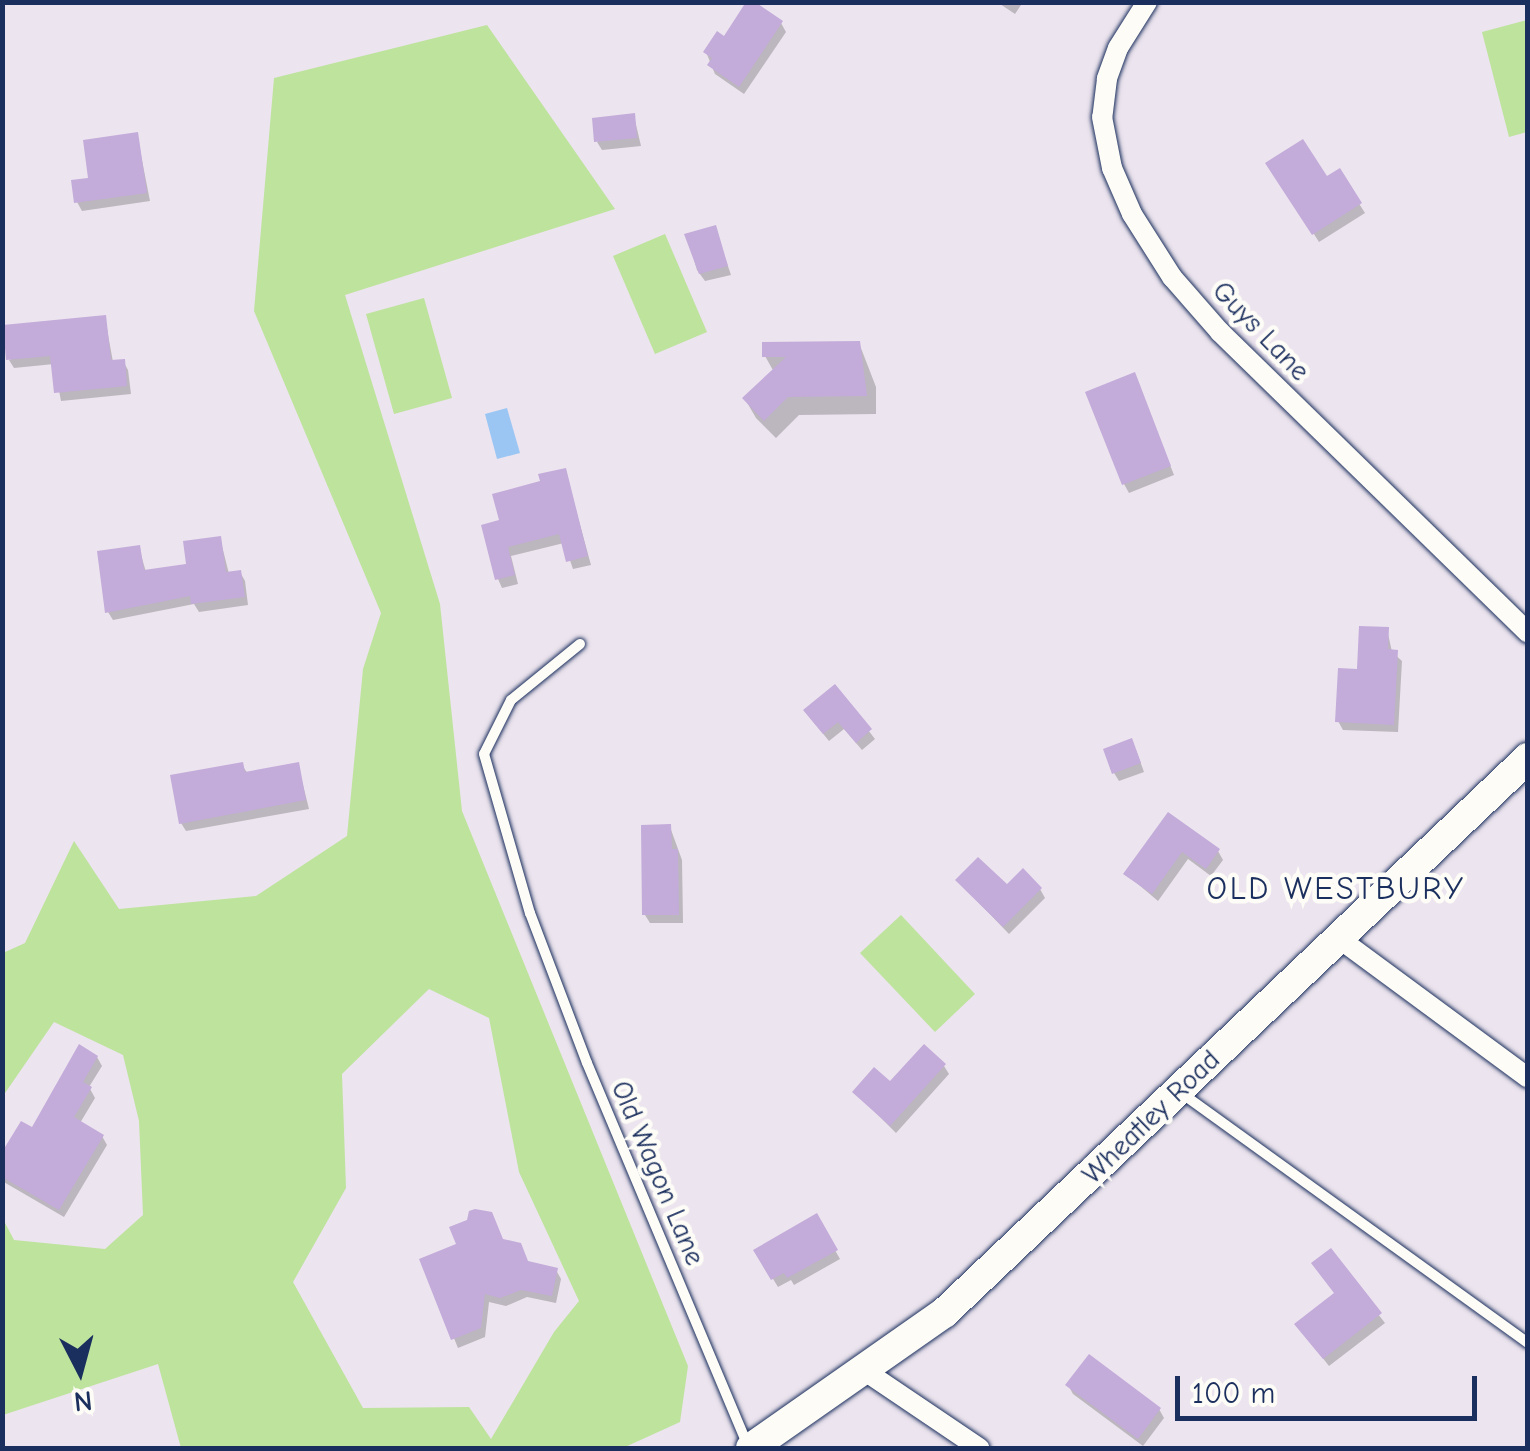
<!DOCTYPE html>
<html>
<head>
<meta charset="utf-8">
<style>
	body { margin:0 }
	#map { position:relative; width:1530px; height:1451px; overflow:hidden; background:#ece4ee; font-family:"Comic Neue",sans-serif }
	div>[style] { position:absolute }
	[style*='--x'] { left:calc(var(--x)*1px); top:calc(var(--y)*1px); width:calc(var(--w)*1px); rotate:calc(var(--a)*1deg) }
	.green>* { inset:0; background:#bee39d }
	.water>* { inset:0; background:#9bc6f4 }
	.shadow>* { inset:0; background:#0003 }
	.building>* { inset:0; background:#c3abda }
	.roads { filter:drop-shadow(0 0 2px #1b2f5e) drop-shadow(0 0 2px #1b2f5e) }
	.lane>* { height:10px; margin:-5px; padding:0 5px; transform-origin:5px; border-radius:5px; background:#fdfcf7 }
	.street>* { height:20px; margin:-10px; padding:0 10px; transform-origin:10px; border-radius:10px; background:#fdfcf7 }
	.secondary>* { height:30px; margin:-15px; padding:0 15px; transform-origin:15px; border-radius:15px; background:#fdfcf7 }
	span { translate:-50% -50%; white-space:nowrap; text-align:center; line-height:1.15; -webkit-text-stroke:9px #fdfcf7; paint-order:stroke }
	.street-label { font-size:28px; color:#1b2f5e }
	.quarter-label { font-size:32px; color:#1b2f5e; letter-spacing:2.5px }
	.frame { position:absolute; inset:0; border:5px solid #1b2f5e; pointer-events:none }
	.north { position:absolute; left:30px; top:1321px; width:100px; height:100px; -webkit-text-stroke:8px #fdfcf7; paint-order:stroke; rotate:174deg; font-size:28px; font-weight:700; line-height:40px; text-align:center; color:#1b2f5e }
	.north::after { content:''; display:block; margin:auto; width:35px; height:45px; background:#1b2f5e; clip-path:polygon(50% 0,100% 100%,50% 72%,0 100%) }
	.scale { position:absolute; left:1175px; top:1376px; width:302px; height:45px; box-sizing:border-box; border:5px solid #1b2f5e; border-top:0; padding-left:12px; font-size:30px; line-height:35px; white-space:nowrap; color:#1b2f5e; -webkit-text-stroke:8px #fdfcf7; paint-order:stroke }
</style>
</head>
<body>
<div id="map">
	<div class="green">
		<i style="clip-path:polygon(1527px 20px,1527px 132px,1509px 137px,1482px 32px)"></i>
		<i style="clip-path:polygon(evenodd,487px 25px,615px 209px,345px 295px,440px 604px,462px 811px,688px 1366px,680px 1422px,623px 1448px,181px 1448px,158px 1364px,3px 1415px,3px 1219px,14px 1240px,105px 1249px,143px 1215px,139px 1121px,123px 1055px,54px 1022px,3px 1096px,3px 953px,25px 943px,74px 841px,119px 909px,256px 896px,347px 836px,363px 669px,381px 613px,254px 311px,274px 78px,487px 25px,429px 989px,489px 1018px,519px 1172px,579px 1301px,554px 1332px,491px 1439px,469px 1407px,363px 1408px,293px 1282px,346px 1188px,342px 1074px,429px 989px)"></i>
		<i style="clip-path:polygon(665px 234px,707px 332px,655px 354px,613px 256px)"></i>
		<i style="clip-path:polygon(424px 298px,452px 398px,394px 414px,366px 314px)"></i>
		<i style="clip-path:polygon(901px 915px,975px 994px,935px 1032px,860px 953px)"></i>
	</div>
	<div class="water">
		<i style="clip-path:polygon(507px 408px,520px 453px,497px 459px,485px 414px)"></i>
	</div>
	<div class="shadow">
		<i style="clip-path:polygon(997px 2px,1023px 2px,1015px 14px)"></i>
		<i style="clip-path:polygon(781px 23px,786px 32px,744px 94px,715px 74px,706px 52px,725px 39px)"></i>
		<i style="clip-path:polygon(634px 116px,641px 146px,602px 150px,597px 142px)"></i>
		<i style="clip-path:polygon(137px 135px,150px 201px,82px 211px,77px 202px,91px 180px)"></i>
		<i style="clip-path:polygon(1269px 163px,1326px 180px,1339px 172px,1365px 213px,1319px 242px)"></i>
		<i style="clip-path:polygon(715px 228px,731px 275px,705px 281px,697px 270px,687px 236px)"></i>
		<i style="clip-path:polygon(105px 318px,113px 362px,123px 361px,128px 370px,131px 394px,61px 401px,54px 364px,14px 368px,9px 360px)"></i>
		<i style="clip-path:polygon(859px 343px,876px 387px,876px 414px,799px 415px,776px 438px,756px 418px,745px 399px,774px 372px,765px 356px)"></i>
		<i style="clip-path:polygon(1138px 384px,1174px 475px,1129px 493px,1124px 484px)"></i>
		<i style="clip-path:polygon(565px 470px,591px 565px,573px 569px,564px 543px,511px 556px,518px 584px,502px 588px,498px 579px,502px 522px,543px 483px)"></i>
		<i style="clip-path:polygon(220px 538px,229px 574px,240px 572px,245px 581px,248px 605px,199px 612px,194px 604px,113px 620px,108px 612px,139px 548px,146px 572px,189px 566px)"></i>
		<i style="clip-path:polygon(1387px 629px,1392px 652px,1402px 661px,1398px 732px,1343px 730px,1338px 721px,1359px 671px)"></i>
		<i style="clip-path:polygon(835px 687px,875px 739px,862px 750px,844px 729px,829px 741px,811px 719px)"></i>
		<i style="clip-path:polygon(1136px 750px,1144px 772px,1119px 781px,1114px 773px)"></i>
		<i style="clip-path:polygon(242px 765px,248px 774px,298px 765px,309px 809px,186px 831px,181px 823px)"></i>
		<i style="clip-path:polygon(1168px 816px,1218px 851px,1223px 860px,1211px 876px,1188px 859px,1158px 901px,1126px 874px)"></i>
		<i style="clip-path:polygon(670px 827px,682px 860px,683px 923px,650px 923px,645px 915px)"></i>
		<i style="clip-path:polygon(958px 881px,1040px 889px,1045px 898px,1009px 934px)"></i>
		<i style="clip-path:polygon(97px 1057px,102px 1066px,89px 1087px,95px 1098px,80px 1123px,102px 1136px,107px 1145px,64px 1217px,2px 1181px,2px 1157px,33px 1131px)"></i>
		<i style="clip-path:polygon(944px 1066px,949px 1074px,896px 1133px,855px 1092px)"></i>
		<i style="clip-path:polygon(816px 1217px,840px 1259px,794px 1285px,791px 1280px,778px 1287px,756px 1251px)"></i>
		<i style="clip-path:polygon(503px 1242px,528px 1264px,556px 1270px,561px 1279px,556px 1303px,527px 1297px,506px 1306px,489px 1302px,485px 1337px,458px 1348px,422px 1260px)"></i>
		<i style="clip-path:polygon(1330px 1252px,1385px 1323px,1329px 1366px,1303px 1333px,1336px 1294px)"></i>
		<i style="clip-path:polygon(1068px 1385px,1159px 1409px,1164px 1418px,1143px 1446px,1073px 1394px)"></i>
	</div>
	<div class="building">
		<i style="clip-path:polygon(746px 2px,755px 2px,783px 21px,739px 87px,707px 65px,712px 58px,703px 52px,717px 31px,724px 36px)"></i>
		<i style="clip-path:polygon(635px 113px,637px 138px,594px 142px,592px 118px)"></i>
		<i style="clip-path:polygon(138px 132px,147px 193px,74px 203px,71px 180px,88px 178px,83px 140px)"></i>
		<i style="clip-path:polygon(1303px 139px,1327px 176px,1340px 168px,1362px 203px,1312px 235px,1265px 163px)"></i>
		<i style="clip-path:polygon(716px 225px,728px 266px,699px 274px,684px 234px)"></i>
		<i style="clip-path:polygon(106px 315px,111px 360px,125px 359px,127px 386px,54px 393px,50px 356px,6px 360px,3px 325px)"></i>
		<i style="clip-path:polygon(860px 341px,867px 396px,788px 397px,764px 421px,742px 398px,786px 357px,762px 357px,762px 342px)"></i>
		<i style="clip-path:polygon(1135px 372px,1171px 466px,1122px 485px,1085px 392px)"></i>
		<i style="clip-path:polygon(566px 468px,588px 556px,566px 562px,559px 534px,508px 547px,515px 575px,495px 580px,481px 525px,499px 520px,492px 494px,540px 481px,538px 474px)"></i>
		<i style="clip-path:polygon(221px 536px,226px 572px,241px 570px,245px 597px,191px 604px,190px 596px,105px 613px,97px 551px,140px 545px,144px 570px,186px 564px,183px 541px)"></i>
		<i style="clip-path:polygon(1359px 626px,1389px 627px,1388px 649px,1398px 650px,1394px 725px,1335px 722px,1338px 668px,1357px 669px)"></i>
		<i style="clip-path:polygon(835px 684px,872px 729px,856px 743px,838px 722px,823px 734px,803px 710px)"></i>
		<i style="clip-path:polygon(1132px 738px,1141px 763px,1112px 774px,1103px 749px)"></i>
		<i style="clip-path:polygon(243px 762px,245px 772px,299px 762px,306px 800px,179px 824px,170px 775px)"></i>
		<i style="clip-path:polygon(1168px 812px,1220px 849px,1206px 869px,1182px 852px,1152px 894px,1123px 874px)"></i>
		<i style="clip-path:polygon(671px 824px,672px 849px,678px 849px,679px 915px,642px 915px,641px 825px)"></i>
		<i style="clip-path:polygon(978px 857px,1007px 884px,1023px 868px,1042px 888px,1003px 927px,955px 880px)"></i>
		<i style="clip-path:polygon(79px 1044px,98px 1056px,83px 1082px,92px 1087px,74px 1117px,104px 1135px,59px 1210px,2px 1177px,2px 1152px,21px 1121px,32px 1127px)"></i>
		<i style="clip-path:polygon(924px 1044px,946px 1064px,890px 1126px,852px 1092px,874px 1067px,890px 1081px)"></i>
		<i style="clip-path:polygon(475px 1209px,492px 1212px,503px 1239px,521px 1243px,528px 1261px,558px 1268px,552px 1296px,521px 1290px,500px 1298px,485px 1294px,481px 1328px,451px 1340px,419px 1259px,456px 1244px,449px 1227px,467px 1220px,469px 1211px)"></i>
		<i style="clip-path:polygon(817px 1213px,838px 1250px,787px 1278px,784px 1273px,771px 1280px,753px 1250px)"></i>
		<i style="clip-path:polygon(1331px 1248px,1382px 1313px,1323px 1359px,1294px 1324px,1334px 1293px,1311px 1263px)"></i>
		<i style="clip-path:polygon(1089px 1354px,1161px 1408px,1138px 1439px,1065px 1385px)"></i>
	</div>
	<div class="roads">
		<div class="lane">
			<i style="--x:580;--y:644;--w:89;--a:140.9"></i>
			<i style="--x:511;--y:700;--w:60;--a:116.6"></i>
			<i style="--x:484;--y:754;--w:166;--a:73.9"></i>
			<i style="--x:530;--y:913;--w:160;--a:69.2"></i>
			<i style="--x:587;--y:1063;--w:413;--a:67.2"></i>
			<i style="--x:1180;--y:1092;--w:429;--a:35.8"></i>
		</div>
		<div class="street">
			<i style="--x:1147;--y:2;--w:54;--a:122.2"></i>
			<i style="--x:1118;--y:48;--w:33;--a:110"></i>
			<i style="--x:1107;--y:79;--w:38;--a:97"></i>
			<i style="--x:1102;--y:117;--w:52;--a:78.9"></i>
			<i style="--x:1112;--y:168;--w:50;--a:66.5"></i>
			<i style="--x:1132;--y:214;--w:75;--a:57.6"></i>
			<i style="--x:1172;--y:277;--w:73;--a:48.9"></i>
			<i style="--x:1220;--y:332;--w:431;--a:44.3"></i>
			<i style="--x:1337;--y:937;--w:237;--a:36.4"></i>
			<i style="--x:865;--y:1371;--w:138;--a:34"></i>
		</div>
		<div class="secondary">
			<i style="--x:751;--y:1448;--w:236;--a:-35"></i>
			<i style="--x:944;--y:1313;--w:806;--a:-43.54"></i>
		</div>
	</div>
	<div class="street-label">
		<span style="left:1261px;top:331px;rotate:46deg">Guys Lane</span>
		<span style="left:1151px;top:1117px;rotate:-44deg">Wheatley Road</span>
		<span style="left:658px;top:1173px;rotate:67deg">Old Wagon Lane</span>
	</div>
	<div class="quarter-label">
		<span style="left:1336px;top:889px">OLD WESTBURY</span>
	</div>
	<div class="frame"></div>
	<div class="north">N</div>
	<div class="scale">100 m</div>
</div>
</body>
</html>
